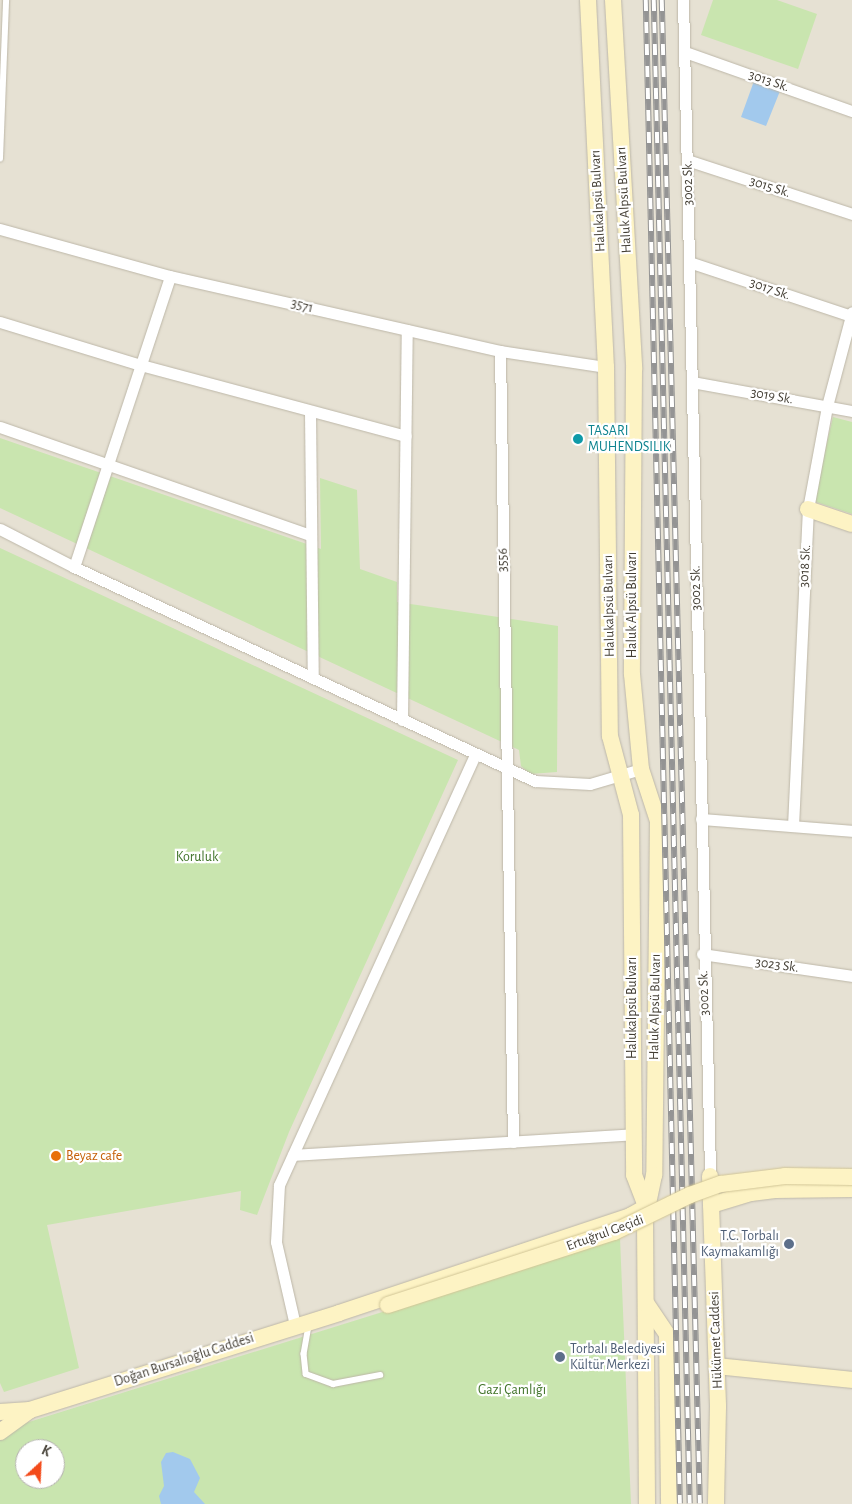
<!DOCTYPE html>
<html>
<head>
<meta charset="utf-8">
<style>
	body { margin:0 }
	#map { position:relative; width:852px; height:1504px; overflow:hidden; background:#f2efe5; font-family:"Alegreya Sans",sans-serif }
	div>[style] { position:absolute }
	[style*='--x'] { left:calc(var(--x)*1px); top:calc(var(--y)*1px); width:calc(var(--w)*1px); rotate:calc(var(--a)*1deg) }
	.residential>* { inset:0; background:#e6e1d3 }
	.green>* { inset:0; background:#c9e5af }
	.water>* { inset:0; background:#a2c9ed }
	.roads { filter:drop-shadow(0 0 1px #bdb7a8) drop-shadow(0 0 1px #bdb7a8) }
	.lane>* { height:5.5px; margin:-2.75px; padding:0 2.75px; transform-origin:2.75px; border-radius:2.75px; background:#fff }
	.street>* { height:11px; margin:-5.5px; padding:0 5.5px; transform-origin:5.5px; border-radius:5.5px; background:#fff }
	.secondary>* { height:16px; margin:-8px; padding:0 8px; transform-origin:8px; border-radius:8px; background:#fdf3c4 }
	.rail>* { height:5.5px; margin-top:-2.75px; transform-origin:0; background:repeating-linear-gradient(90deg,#fff 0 11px,#949494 0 22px); box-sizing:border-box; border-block:1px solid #949494 }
	.bridges { filter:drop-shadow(0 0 1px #d1c596) drop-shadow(0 0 1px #d1c596) }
	.secondary-bridge>* { height:16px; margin:-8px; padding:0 8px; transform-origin:8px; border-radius:8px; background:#fdf3c4 }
	.dots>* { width:14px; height:14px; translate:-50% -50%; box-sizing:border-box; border:2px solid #fff; border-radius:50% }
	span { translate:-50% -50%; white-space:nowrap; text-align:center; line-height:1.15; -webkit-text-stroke:4.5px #fff; paint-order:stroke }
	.street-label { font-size:14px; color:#443f35 }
	.culture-label { font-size:14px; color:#0d838f }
	.left { translate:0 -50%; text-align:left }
	.park-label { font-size:14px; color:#41742a }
	.food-label { font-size:14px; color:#c56008 }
	.service-label { font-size:14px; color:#4e5e75 }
	.right { translate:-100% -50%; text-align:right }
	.north { position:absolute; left:15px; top:1439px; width:50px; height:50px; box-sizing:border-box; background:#fff; border:1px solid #b4b2ae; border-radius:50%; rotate:25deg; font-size:14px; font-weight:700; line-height:20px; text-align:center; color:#443f35 }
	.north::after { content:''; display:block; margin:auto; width:18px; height:22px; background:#f34b1b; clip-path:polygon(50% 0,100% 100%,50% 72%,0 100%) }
</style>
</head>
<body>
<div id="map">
	<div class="residential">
		<i style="clip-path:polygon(evenodd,0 0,852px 0,852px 1504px,0 1504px,0 0,25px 1449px,55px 1449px,55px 1479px,25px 1479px,25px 1449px)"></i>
	</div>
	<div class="green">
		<i style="clip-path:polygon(713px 0,777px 0,817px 14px,798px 69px,701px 35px)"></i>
		<i style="clip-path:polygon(833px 417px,852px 422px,852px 514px,813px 501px)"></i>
		<i style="clip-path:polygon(0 438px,321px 549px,320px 478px,357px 490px,360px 569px,397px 582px,397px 602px,558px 626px,557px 772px,530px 774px,521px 766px,519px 750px,0 508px)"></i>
		<i style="clip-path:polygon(0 548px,458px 760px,289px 1132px,257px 1215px,240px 1210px,241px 1191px,47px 1225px,79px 1368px,4px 1392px,0 1383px)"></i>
		<i style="clip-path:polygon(evenodd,620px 1238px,631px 1504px,0 1504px,0 1431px,620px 1238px,25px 1449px,55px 1449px,55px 1479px,25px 1479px,25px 1449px)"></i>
	</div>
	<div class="water">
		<i style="clip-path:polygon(754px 81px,780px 91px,766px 126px,741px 117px)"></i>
		<i style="clip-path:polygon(173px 1452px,190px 1459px,200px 1478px,194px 1492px,205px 1504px,161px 1504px,159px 1496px,164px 1486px,161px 1462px,166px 1453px)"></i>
	</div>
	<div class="roads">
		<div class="lane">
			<i style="--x:0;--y:159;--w:159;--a:-87.8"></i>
			<i style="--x:309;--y:1326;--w:28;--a:100"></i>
			<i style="--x:304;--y:1354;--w:20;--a:84"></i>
			<i style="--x:306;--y:1374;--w:29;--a:20"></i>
			<i style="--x:333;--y:1384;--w:48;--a:-10.8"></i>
		</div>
		<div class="street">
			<i style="--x:683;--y:0;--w:1176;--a:88.68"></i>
			<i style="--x:685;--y:52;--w:177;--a:19.5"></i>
			<i style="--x:687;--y:160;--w:174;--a:18.1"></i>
			<i style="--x:0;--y:229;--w:176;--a:15.5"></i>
			<i style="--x:170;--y:276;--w:338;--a:12.8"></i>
			<i style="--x:500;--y:351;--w:107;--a:8.6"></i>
			<i style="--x:689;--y:262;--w:171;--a:18.4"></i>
			<i style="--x:0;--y:322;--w:147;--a:17"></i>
			<i style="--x:141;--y:365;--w:274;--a:15"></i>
			<i style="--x:500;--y:351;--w:791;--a:89.06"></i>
			<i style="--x:692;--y:382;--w:163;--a:10.3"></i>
			<i style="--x:310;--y:412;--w:266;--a:89.4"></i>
			<i style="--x:0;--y:427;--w:329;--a:19.2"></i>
			<i style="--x:0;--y:529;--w:83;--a:27.2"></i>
			<i style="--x:74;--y:567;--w:508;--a:24.9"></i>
			<i style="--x:535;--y:781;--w:55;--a:3.1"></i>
			<i style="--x:590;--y:784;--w:53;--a:-16.4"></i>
			<i style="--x:74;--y:567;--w:306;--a:-71.7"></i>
			<i style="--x:402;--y:720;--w:390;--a:-89.3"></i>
			<i style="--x:701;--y:819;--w:151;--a:4.5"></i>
			<i style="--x:793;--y:826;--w:317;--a:-87.3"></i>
			<i style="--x:808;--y:509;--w:105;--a:-79.5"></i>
			<i style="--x:827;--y:406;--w:97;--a:-75.1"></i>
			<i style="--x:702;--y:954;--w:152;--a:8.3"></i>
			<i style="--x:293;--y:1155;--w:340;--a:-3.5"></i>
			<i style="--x:295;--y:1325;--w:85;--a:-102.9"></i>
			<i style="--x:276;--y:1242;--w:57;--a:-87"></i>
			<i style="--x:279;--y:1185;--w:473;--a:-65.5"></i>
		</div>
		<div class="secondary">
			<i style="--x:588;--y:0;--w:367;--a:87.2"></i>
			<i style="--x:606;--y:367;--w:369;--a:89.4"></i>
			<i style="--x:610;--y:736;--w:82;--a:75.1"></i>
			<i style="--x:631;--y:815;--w:360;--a:89.5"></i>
			<i style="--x:634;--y:1175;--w:34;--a:69"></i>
			<i style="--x:613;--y:0;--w:370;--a:86.7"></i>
			<i style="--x:634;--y:369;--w:305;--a:90.4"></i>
			<i style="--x:632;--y:674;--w:95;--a:84.6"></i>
			<i style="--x:641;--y:769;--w:55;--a:71.9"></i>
			<i style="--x:658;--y:821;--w:354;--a:90.6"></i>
			<i style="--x:654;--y:1175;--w:44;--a:101.8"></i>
			<i style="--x:645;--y:1218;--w:286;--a:89.6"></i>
			<i style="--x:808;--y:509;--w:46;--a:18.8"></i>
			<i style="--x:710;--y:1176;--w:231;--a:88"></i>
			<i style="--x:718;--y:1407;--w:97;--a:91.2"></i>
			<i style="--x:711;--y:1205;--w:42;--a:-16.7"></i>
			<i style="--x:751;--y:1193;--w:24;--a:-7"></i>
			<i style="--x:775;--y:1190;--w:77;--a:-0.7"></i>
			<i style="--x:646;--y:1303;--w:37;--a:56"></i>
			<i style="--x:667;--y:1334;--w:170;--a:89.3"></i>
			<i style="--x:717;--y:1366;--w:136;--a:5.9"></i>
			<i style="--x:0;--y:1412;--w:30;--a:-4"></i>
			<i style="--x:30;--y:1410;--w:324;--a:-17.4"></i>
			<i style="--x:339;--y:1313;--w:307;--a:-18.4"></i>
			<i style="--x:630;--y:1216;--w:18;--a:-29"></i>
			<i style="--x:0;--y:1432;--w:37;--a:-36"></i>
		</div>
	</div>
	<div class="rail">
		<i style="--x:646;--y:0;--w:1504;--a:88.7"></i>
		<i style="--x:654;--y:0;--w:1504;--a:88.63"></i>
		<i style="--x:662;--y:0;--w:1504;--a:88.55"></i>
	</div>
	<div class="bridges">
		<div class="secondary-bridge">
			<i style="--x:388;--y:1305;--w:237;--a:-17.9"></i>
			<i style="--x:614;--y:1232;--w:85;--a:-26"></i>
			<i style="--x:690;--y:1195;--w:33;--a:-20"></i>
			<i style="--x:721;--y:1184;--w:64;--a:-7.1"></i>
			<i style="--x:785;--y:1176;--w:67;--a:0.9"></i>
		</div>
	</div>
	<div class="dots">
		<i style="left:578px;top:439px;background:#0f9aa8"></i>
		<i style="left:56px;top:1156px;background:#e8710a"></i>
		<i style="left:789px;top:1244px;background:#5c6f8a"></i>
		<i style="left:560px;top:1357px;background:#5c6f8a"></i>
	</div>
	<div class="street-label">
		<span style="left:769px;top:81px;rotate:19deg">3013 Sk.</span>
		<span style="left:688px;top:183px;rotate:-91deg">3002 Sk.</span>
		<span style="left:770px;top:187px;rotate:18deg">3015 Sk.</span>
		<span style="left:624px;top:200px;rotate:-93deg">Haluk Alpsü Bulvarı</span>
		<span style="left:598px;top:201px;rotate:-93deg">Halukalpsü Bulvarı</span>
		<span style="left:770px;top:289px;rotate:19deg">3017 Sk.</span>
		<span style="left:302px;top:306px;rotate:13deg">3571</span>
		<span style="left:772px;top:396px;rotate:10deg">3019 Sk.</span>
		<span style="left:503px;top:560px;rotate:-91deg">3556</span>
		<span style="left:805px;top:566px;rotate:-87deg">3018 Sk.</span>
		<span style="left:696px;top:588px;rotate:-91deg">3002 Sk.</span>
		<span style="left:632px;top:605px;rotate:-90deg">Haluk Alpsü Bulvarı</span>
		<span style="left:609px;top:606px;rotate:-91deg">Halukalpsü Bulvarı</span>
		<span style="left:777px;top:965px;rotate:8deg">3023 Sk.</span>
		<span style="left:704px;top:993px;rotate:-92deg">3002 Sk.</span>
		<span style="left:655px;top:1007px;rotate:-89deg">Haluk Alpsü Bulvarı</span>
		<span style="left:632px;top:1008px;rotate:-90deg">Halukalpsü Bulvarı</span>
		<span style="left:605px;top:1233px;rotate:-20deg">Ertuğrul Geçidi</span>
		<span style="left:716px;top:1340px;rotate:-92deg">Hükümet Caddesi</span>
		<span style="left:184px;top:1360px;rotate:-18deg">Doğan Bursalıoğlu Caddesi</span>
	</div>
	<div class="culture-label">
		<span class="left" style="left:588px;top:439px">TASARI<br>MUHENDSILIK</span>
	</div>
	<div class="park-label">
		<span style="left:197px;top:857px">Koruluk</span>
		<span style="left:512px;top:1390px">Gazi Çamlığı</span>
	</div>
	<div class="food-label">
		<span class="left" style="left:66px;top:1156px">Beyaz cafe</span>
	</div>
	<div class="service-label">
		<span class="right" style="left:779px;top:1244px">T.C. Torbalı<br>Kaymakamlığı</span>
		<span class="left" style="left:570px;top:1357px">Torbalı Belediyesi<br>Kültür Merkezi</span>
	</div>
	<div class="north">K</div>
</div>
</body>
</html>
